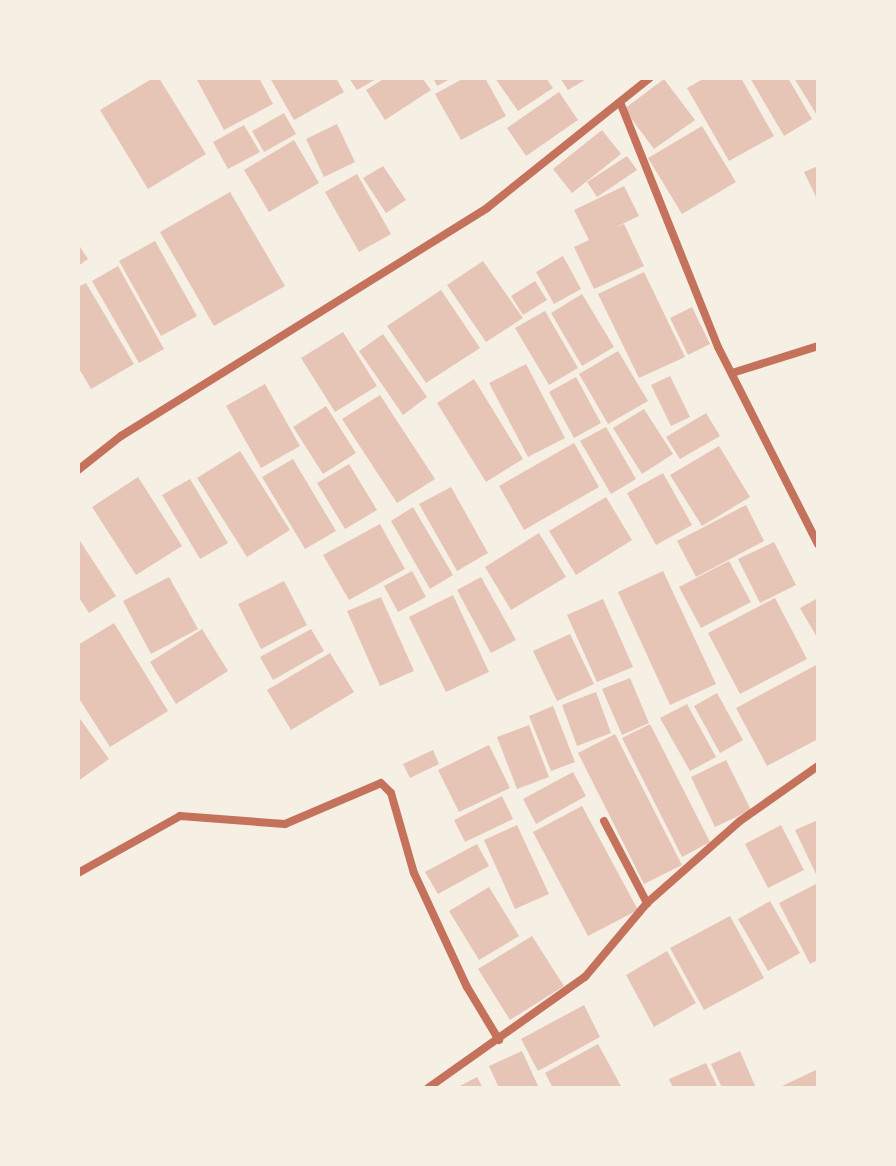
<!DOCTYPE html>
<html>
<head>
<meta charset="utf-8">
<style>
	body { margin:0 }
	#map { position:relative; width:896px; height:1166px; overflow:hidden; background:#f6efe4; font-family:Cabin,sans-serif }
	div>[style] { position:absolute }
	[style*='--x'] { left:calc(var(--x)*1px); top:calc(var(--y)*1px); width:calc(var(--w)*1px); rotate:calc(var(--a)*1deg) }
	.building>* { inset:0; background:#e6c5b7 }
	.minor>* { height:8px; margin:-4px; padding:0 4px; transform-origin:4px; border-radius:4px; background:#c5725c }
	span { translate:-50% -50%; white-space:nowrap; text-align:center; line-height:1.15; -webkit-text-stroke:8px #f6efe4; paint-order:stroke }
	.frame { position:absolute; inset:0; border:80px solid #f6efe4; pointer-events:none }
</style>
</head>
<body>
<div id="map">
	<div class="building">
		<i style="clip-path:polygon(153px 78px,159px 78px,206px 154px,148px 189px,100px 110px)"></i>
		<i style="clip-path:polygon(196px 78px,259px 78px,273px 104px,224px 130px)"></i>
		<i style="clip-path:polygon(270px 78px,336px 78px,344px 92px,294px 120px)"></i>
		<i style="clip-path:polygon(349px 78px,378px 78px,357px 90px)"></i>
		<i style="clip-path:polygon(385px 78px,422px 78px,431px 90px,385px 120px,366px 90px)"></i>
		<i style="clip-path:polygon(433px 78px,452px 78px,437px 86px)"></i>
		<i style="clip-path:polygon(464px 78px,485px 78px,506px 116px,461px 140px,435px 94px)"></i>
		<i style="clip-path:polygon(495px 78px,546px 78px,553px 88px,518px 111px)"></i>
		<i style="clip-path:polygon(560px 78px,588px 78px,568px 90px)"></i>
		<i style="clip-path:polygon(705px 78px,741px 78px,774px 136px,729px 161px,687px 88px)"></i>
		<i style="clip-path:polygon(750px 78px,788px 78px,812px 119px,784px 136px)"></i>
		<i style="clip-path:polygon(794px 78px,818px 78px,818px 117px)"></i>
		<i style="clip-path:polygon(664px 79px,695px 120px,654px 149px,624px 109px)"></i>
		<i style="clip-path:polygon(559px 92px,578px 120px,526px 156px,507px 128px)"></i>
		<i style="clip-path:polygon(284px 113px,296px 134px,264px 152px,252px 131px)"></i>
		<i style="clip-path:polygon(337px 124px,355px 162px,324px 177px,306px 139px)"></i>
		<i style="clip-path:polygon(244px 125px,260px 152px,228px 169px,213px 142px)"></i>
		<i style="clip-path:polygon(702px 126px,736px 182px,682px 214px,648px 158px)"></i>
		<i style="clip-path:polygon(602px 130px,621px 154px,572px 193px,553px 169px)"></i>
		<i style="clip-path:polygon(294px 140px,319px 183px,269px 212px,244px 170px)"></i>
		<i style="clip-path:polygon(627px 156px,637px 170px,597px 197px,587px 182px)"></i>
		<i style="clip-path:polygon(383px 166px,406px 200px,386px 213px,363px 178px)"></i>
		<i style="clip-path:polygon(818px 166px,818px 201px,804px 172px)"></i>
		<i style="clip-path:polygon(357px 174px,391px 234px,359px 252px,325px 192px)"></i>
		<i style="clip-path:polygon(624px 186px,639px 216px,614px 228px,624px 224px,644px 266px,594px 289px,574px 247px,589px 240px,574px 210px)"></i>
		<i style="clip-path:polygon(230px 192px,285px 286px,214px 326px,160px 232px)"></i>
		<i style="clip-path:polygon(155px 241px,197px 316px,161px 336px,119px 261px)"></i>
		<i style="clip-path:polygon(78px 244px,88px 259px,78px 266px)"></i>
		<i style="clip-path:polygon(563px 256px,581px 289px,554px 304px,536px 272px)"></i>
		<i style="clip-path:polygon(483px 261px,523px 318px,486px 342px,447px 285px)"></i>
		<i style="clip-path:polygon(118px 266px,164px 349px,139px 363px,92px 281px)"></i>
		<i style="clip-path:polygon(644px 272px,685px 357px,639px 378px,598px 294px)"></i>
		<i style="clip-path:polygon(535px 281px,547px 300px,523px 315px,511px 296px)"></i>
		<i style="clip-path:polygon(86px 283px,134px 364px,91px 389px,78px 367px,78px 287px)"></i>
		<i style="clip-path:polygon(441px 290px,480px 348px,426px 383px,387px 326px)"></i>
		<i style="clip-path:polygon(582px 294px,614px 347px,582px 366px,551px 313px)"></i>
		<i style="clip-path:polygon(692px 307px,710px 344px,688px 355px,670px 318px)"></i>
		<i style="clip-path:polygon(545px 311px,578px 368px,549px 385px,515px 328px)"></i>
		<i style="clip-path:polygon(343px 332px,377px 386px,335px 412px,301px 358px)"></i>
		<i style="clip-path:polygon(383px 334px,427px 397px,403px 415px,359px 351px)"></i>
		<i style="clip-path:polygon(618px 351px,648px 401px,608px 424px,579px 374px)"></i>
		<i style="clip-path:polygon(526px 364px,565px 438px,528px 457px,489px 383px)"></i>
		<i style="clip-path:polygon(670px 376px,690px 417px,671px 426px,651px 385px)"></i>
		<i style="clip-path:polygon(576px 377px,601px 423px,574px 438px,549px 392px)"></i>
		<i style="clip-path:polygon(474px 379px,523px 459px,486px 482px,437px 403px)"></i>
		<i style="clip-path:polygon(265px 384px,300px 446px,261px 468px,226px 406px)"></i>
		<i style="clip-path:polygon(380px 395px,435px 479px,397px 503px,342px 419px)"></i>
		<i style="clip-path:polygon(326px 406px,356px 453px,323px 474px,293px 427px)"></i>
		<i style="clip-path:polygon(644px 409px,673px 454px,642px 474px,613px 428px)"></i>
		<i style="clip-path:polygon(706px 413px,720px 436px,680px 459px,666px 437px)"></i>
		<i style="clip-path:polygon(606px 427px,636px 479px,611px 494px,580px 441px)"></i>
		<i style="clip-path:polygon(574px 443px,599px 487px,524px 530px,499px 486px)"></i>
		<i style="clip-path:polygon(719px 446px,750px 497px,702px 526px,670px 475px)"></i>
		<i style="clip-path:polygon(240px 451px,290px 530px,247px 557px,197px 478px)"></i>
		<i style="clip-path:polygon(293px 459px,336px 531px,305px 549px,262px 477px)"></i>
		<i style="clip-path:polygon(349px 464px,377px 510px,345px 529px,317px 483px)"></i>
		<i style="clip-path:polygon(663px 473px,692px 525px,656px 545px,627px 493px)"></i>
		<i style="clip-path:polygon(138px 477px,182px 546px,136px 575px,92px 507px)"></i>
		<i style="clip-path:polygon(190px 479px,228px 543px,200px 559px,162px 495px)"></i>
		<i style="clip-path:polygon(451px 487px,488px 553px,457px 571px,419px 504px)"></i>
		<i style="clip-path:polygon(606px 497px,632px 540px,576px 575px,549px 531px)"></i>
		<i style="clip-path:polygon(746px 505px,764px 541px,696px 577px,677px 541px)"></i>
		<i style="clip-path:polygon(413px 507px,453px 575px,430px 589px,391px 521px)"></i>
		<i style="clip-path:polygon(380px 524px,405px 569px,349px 600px,323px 555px)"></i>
		<i style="clip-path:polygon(539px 533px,566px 577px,511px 610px,485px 567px)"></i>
		<i style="clip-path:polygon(78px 538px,116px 596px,89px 613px,78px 596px)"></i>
		<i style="clip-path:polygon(774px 542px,796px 585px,760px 603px,738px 559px)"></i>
		<i style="clip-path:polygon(729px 561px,751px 602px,701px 628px,679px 587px)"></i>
		<i style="clip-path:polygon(412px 571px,426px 597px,398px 612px,384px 586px)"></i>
		<i style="clip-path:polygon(663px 571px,716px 684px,670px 705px,618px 592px)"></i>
		<i style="clip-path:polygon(169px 577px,198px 629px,151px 654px,123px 601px)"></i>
		<i style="clip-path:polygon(481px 577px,516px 640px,491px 653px,457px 590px)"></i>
		<i style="clip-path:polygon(284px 581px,307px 625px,261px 649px,238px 604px)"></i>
		<i style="clip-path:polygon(453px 595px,489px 672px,446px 692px,409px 617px)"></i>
		<i style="clip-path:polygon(381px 597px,414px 671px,380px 686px,347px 611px)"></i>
		<i style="clip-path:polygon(775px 598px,807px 659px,740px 694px,708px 633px)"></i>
		<i style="clip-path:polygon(818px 598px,818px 639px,800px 608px)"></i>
		<i style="clip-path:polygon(603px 599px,633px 667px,597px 682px,567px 615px)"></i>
		<i style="clip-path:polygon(114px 623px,168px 711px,110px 747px,78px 697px,78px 645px)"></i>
		<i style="clip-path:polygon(202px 629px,228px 671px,176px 704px,150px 662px)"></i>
		<i style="clip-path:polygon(311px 629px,324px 651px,273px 680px,260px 657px)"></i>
		<i style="clip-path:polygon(570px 634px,594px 684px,557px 701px,533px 651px)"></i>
		<i style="clip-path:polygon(330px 653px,354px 692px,291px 730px,267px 690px)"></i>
		<i style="clip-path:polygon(818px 664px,818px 739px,767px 766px,736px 708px)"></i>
		<i style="clip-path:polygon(630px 678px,649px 723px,622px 735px,602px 689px)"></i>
		<i style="clip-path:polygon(596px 692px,611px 733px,577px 746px,562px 705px)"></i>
		<i style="clip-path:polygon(717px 693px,743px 740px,720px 753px,694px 706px)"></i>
		<i style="clip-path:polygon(687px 704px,716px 757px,690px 771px,660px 718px)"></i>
		<i style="clip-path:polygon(553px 706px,575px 762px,551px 771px,529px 716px)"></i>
		<i style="clip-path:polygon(78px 716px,109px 759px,78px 781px)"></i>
		<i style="clip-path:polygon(650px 724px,710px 842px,682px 857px,622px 738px)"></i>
		<i style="clip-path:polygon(529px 725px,549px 777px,517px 789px,497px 737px)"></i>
		<i style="clip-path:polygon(615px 734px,682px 865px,644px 884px,578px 753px)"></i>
		<i style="clip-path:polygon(489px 745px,510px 788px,459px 812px,438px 770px)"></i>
		<i style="clip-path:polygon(433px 750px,439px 764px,410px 778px,403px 764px)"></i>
		<i style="clip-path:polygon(726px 760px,751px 810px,715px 827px,691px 777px)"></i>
		<i style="clip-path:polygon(573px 772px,586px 796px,536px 824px,523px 799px)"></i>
		<i style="clip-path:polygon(502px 796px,513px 819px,465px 842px,454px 820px)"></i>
		<i style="clip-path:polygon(582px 806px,638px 910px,588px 936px,533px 832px)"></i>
		<i style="clip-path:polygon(818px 820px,818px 872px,816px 874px,795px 830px)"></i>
		<i style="clip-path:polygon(517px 825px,549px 894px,515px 909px,484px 840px)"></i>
		<i style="clip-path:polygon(781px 825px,804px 870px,768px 888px,745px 844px)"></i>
		<i style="clip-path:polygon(477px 844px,489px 866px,438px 894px,425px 872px)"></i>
		<i style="clip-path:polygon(818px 883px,818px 960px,810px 964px,779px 903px)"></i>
		<i style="clip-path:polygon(489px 887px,519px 936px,479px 960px,449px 911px)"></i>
		<i style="clip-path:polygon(770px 901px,800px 953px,768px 971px,738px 919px)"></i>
		<i style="clip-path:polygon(730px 916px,764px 978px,704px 1010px,670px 948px)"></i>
		<i style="clip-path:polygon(532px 936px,564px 986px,510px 1020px,478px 969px)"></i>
		<i style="clip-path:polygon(667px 951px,696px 1003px,654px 1027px,626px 975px)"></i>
		<i style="clip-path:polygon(584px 1005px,600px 1037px,538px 1071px,521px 1039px)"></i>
		<i style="clip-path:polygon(598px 1044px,622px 1088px,553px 1088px,545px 1073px)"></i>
		<i style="clip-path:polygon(522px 1051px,539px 1088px,499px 1088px,489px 1066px)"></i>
		<i style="clip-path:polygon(740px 1051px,756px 1088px,722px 1088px,711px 1064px)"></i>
		<i style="clip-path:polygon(706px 1063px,718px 1088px,673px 1088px,669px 1079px)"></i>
		<i style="clip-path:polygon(818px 1069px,818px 1088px,778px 1088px)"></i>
		<i style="clip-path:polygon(477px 1077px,483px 1088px,456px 1088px)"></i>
	</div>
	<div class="minor">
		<i style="--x:620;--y:102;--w:264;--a:68.2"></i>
		<i style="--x:718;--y:347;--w:221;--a:63.1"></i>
		<i style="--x:732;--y:373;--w:90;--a:-17.4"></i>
		<i style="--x:78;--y:470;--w:55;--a:-38.3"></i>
		<i style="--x:121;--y:436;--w:431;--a:-31.9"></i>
		<i style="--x:487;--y:208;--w:208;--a:-38.6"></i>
		<i style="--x:604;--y:821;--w:93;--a:62.3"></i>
		<i style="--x:78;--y:873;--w:117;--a:-29.2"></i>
		<i style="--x:180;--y:816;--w:105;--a:4.4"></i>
		<i style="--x:285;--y:824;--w:104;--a:-23.1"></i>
		<i style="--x:381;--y:783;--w:14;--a:45"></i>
		<i style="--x:391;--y:793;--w:83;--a:74"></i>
		<i style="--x:414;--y:873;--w:126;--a:65.1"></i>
		<i style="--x:467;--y:987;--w:62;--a:58.9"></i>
		<i style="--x:428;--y:1088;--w:192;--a:-35.3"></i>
		<i style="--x:585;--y:977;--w:97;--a:-50"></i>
		<i style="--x:647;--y:903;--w:124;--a:-41.4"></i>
		<i style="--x:740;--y:821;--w:95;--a:-35.2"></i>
	</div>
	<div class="frame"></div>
</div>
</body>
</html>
